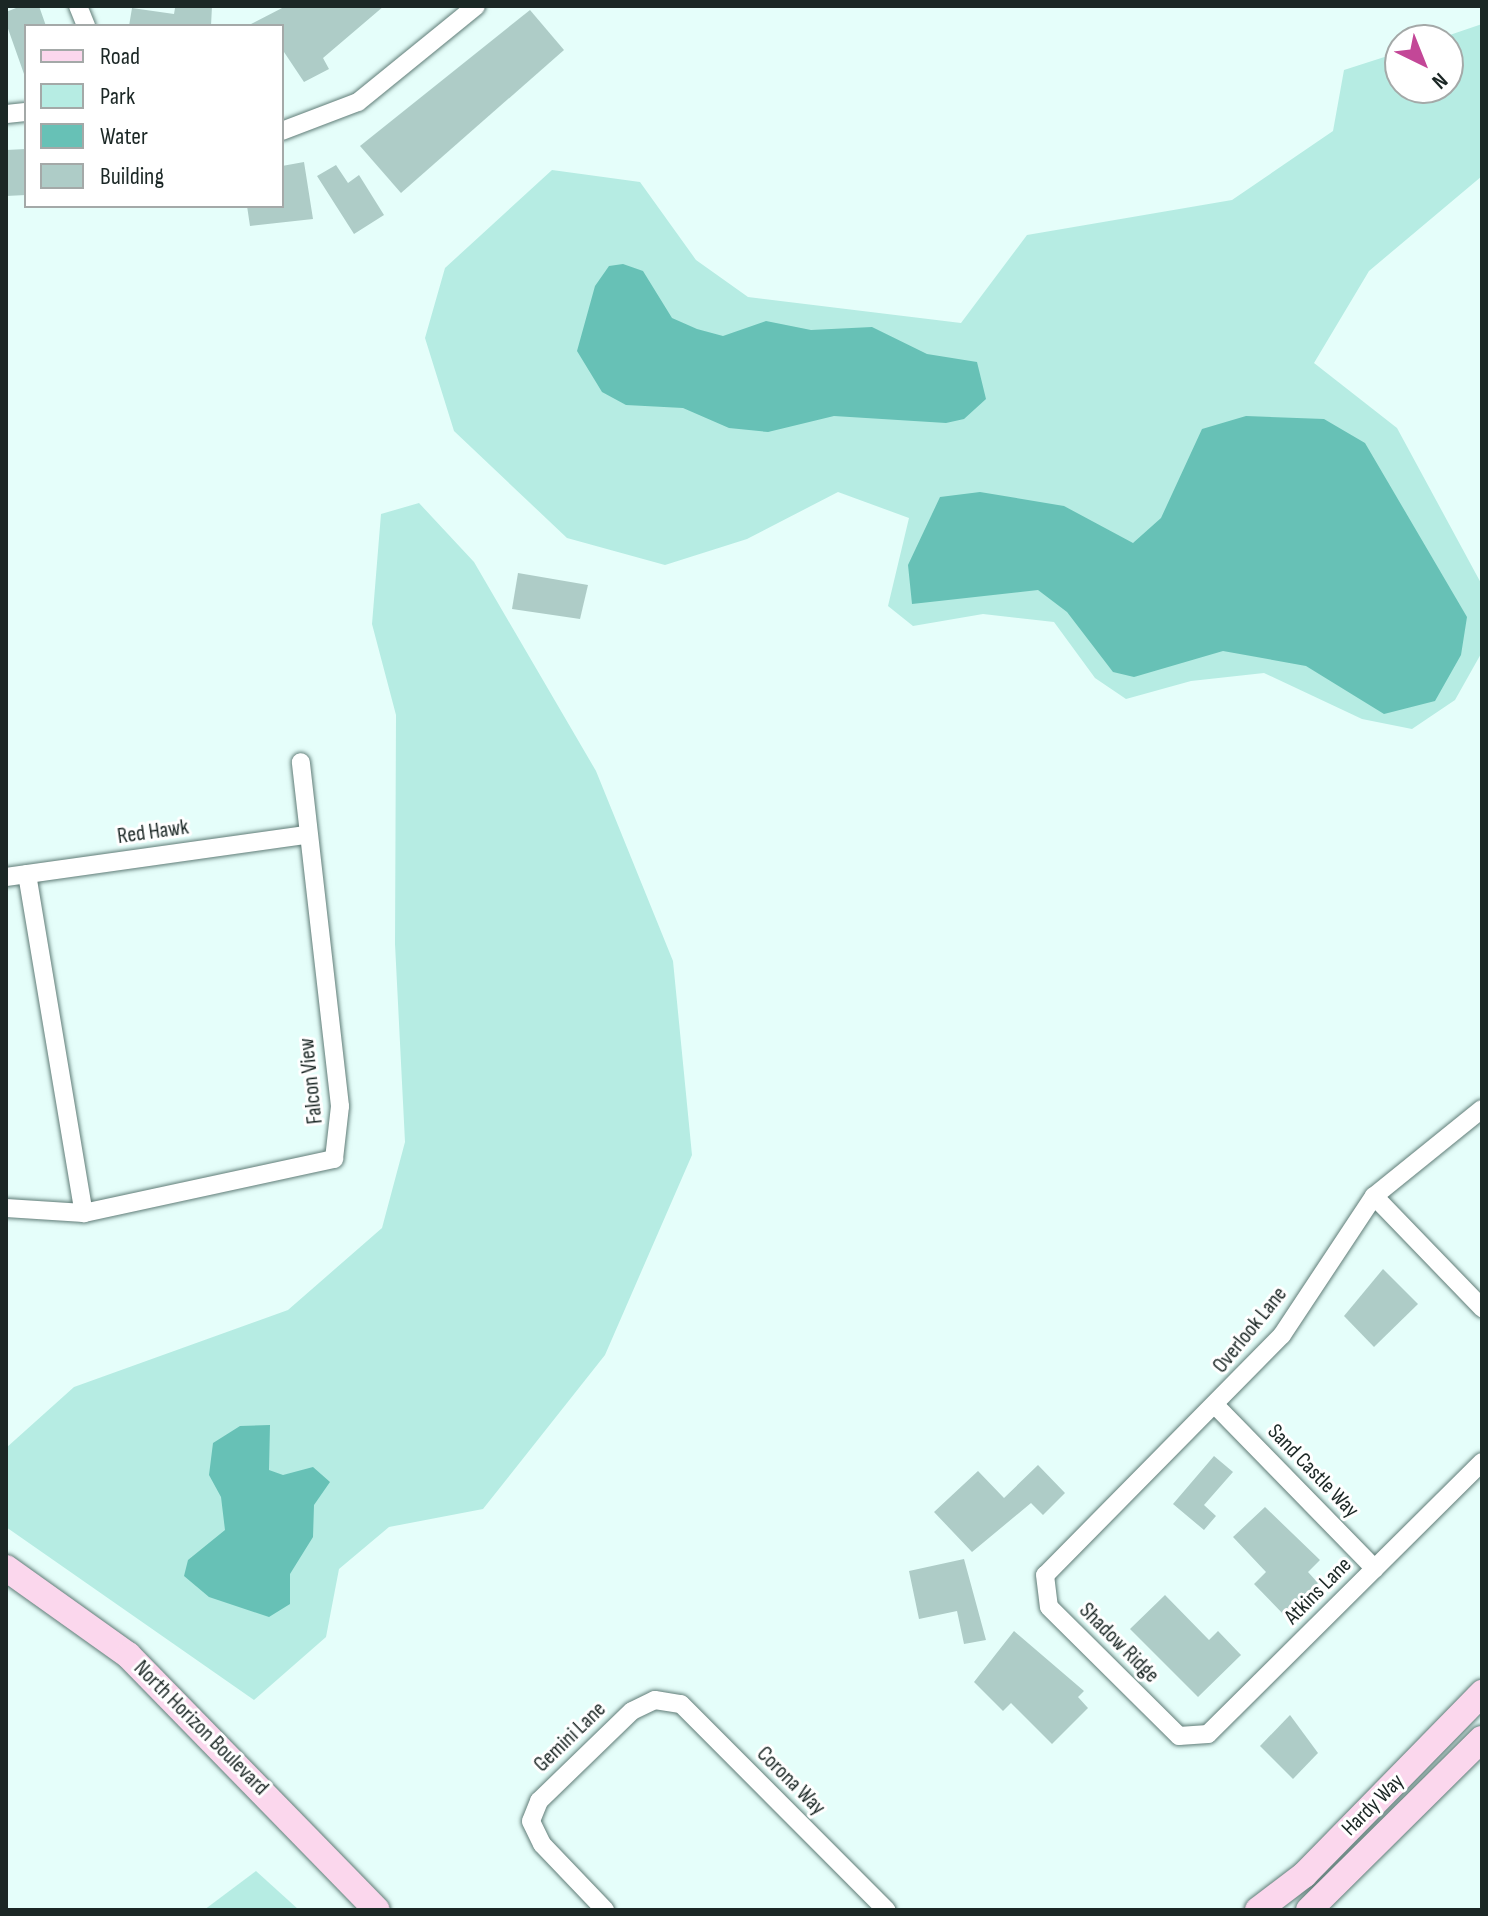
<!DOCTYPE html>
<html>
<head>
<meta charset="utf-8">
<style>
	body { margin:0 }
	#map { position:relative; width:1488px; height:1916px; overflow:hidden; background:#e5fefa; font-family:"Sofia Sans Condensed",sans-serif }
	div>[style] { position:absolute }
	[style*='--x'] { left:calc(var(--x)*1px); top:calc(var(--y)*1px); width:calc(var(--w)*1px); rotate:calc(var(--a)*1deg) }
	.green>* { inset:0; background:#b6ece3 }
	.water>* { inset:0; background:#67c1b6 }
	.building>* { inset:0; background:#aeccc7 }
	.roads { filter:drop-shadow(0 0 2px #607c77) drop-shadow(0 0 2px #607c77) }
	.street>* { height:18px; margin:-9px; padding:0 9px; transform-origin:9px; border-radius:9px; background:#fff }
	.secondary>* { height:26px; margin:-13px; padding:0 13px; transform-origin:13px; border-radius:13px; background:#fbd7ed }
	span { translate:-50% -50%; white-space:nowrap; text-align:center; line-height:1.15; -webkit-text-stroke:6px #fff; paint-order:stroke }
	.street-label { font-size:22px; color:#1b2725 }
	.frame { position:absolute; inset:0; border:8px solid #1b2725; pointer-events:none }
	.legend { position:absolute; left:24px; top:24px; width:260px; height:184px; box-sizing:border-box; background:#fff; border:2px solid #a4a9a8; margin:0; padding:10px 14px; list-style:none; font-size:24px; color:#1b2725 }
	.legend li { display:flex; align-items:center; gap:16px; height:40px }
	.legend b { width:40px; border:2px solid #a4a9a8 }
	.north { position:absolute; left:1384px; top:24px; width:80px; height:80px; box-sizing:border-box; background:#fff; border:2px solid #a4a9a8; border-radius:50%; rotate:137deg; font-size:22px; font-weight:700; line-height:32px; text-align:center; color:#1b2725 }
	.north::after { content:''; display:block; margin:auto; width:28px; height:36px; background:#c34797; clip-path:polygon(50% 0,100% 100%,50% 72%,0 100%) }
</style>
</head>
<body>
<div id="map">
	<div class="green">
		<i style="clip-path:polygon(1482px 24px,1482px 176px,1369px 271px,1314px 363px,1397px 428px,1482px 585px,1482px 652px,1455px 700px,1412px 729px,1362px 719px,1264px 673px,1191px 681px,1126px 699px,1095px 678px,1054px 622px,983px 614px,913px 626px,888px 606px,909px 518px,838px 492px,747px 539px,665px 565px,567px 538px,454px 431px,425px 338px,445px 268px,552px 170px,640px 182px,696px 260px,748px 297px,961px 323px,1027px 235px,1232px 200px,1333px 131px,1344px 70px,1400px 52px,1400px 88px,1448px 88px,1448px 40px,1435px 40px)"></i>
		<i style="clip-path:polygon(419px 503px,474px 562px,596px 771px,673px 961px,692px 1155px,605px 1355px,483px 1509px,389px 1527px,339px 1569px,326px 1637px,254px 1700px,6px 1527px,6px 1448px,74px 1387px,288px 1310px,382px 1228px,405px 1142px,395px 944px,396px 715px,372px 624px,381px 514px)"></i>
		<i style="clip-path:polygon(256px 1871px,299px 1910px,204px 1910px)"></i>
	</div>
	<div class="water">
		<i style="clip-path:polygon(623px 264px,643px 271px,672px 318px,697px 329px,723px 336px,766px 321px,811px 330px,872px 327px,927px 354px,977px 362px,986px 399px,964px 419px,946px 423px,834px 416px,768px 432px,729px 428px,683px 408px,626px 405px,602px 392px,577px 351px,595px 286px,609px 266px)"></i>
		<i style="clip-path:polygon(1246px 416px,1324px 419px,1365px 443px,1467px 617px,1461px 655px,1435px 701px,1384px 714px,1306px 666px,1223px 651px,1134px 677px,1113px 672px,1067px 612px,1038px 590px,912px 604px,908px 565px,940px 497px,980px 492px,1064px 506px,1133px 543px,1161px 518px,1202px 429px)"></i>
		<i style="clip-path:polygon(270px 1425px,269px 1470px,283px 1475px,313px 1467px,330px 1482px,314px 1505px,313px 1537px,290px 1574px,290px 1604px,269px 1617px,209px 1597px,184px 1576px,188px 1560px,225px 1530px,221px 1497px,209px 1475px,213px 1443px,240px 1426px)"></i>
	</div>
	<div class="building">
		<i style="clip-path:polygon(21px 6px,39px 6px,46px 26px,26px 26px,24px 74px,6px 23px,6px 12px)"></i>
		<i style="clip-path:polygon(212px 6px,211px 26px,129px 26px,132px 8px,174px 14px,175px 8px)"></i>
		<i style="clip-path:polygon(286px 6px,384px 6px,323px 58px,329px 69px,304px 82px,282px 49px,282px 26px,247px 26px)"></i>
		<i style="clip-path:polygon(530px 10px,564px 50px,401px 193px,360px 146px)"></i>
		<i style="clip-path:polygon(26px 149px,26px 195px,6px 196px,6px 150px)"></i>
		<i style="clip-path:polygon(304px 162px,313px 219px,250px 226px,247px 206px,282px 206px,282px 166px)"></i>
		<i style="clip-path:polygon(336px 165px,348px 183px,359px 175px,384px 215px,354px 234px,317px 176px)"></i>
		<i style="clip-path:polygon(518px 573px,588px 585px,580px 619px,512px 609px)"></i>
		<i style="clip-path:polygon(1383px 1269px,1418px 1304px,1374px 1347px,1344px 1316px)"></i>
		<i style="clip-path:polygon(1214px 1456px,1233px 1472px,1204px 1505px,1216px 1516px,1204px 1530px,1173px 1504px)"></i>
		<i style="clip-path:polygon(1038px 1465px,1065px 1493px,1043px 1515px,1031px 1503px,972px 1552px,934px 1512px,978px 1471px,1004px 1498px)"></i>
		<i style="clip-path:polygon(1265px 1507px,1320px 1560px,1308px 1572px,1318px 1583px,1285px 1616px,1254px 1584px,1266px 1572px,1233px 1537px)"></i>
		<i style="clip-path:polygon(964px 1559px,986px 1640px,964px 1644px,957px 1611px,919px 1619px,909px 1571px)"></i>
		<i style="clip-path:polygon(1165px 1595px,1209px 1640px,1218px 1631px,1241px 1655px,1198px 1697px,1130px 1629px)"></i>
		<i style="clip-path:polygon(1014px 1631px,1084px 1691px,1078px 1697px,1088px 1708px,1052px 1744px,1011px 1703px,1003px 1711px,974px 1682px)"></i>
		<i style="clip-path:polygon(1290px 1715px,1318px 1753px,1293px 1779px,1260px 1746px)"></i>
	</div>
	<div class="roads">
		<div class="street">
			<i style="--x:78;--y:6;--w:22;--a:68"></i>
			<i style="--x:6;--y:114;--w:20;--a:-6"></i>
			<i style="--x:282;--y:131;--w:81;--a:-20.9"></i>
			<i style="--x:358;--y:102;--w:152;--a:-39.1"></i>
			<i style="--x:27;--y:874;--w:344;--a:80.5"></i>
			<i style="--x:6;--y:877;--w:303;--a:-8"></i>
			<i style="--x:1482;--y:1109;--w:139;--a:141.1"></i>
			<i style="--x:1374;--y:1196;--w:167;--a:123.5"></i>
			<i style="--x:1282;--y:1335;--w:337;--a:134.6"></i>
			<i style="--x:1045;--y:1575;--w:32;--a:83"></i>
			<i style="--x:1049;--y:1607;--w:183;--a:44.8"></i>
			<i style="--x:1179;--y:1736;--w:29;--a:-4"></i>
			<i style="--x:1208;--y:1734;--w:386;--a:-44.8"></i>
			<i style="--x:1374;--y:1196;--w:156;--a:46"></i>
			<i style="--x:6;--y:1208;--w:78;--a:3.7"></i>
			<i style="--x:84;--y:1213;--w:256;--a:-12.2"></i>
			<i style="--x:334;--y:1159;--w:53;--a:-83.5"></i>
			<i style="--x:340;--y:1106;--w:346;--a:-96.5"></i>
			<i style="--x:1217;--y:1407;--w:226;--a:45.7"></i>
			<i style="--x:605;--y:1910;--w:91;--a:-133.7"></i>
			<i style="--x:542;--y:1844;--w:25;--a:-116"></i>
			<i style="--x:531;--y:1821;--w:22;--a:-68"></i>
			<i style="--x:539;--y:1801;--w:129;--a:-44.1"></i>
			<i style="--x:632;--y:1711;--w:25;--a:-26"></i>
			<i style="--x:655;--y:1700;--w:26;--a:9"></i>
			<i style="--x:681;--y:1704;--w:291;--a:45.1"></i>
		</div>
		<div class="secondary">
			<i style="--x:6;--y:1568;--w:150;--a:35.5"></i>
			<i style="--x:128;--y:1655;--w:356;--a:45.7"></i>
			<i style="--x:1258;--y:1910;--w:58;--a:-37.3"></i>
			<i style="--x:1304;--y:1875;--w:255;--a:-45.6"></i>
			<i style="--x:1309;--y:1910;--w:243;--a:-44.7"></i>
		</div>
	</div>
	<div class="street-label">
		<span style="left:153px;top:832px;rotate:-8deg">Red Hawk</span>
		<span style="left:311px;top:1081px;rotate:-96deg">Falcon View</span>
		<span style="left:1250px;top:1330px;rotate:-51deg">Overlook Lane</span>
		<span style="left:1313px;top:1471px;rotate:46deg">Sand Castle Way</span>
		<span style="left:1318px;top:1591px;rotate:-45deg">Atkins Lane</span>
		<span style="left:1119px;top:1643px;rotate:45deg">Shadow Ridge</span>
		<span style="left:201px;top:1728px;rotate:45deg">North Horizon Boulevard</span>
		<span style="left:570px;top:1737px;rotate:-44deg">Gemini Lane</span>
		<span style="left:791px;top:1781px;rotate:45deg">Corona Way</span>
		<span style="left:1373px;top:1805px;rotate:-45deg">Hardy Way</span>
	</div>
	<div class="frame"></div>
	<ul class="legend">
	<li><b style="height:10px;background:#fbd7ed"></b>Road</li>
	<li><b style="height:22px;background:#b6ece3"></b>Park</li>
	<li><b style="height:22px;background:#67c1b6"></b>Water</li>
	<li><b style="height:22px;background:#aeccc7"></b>Building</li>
	</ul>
	<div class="north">N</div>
</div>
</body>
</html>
